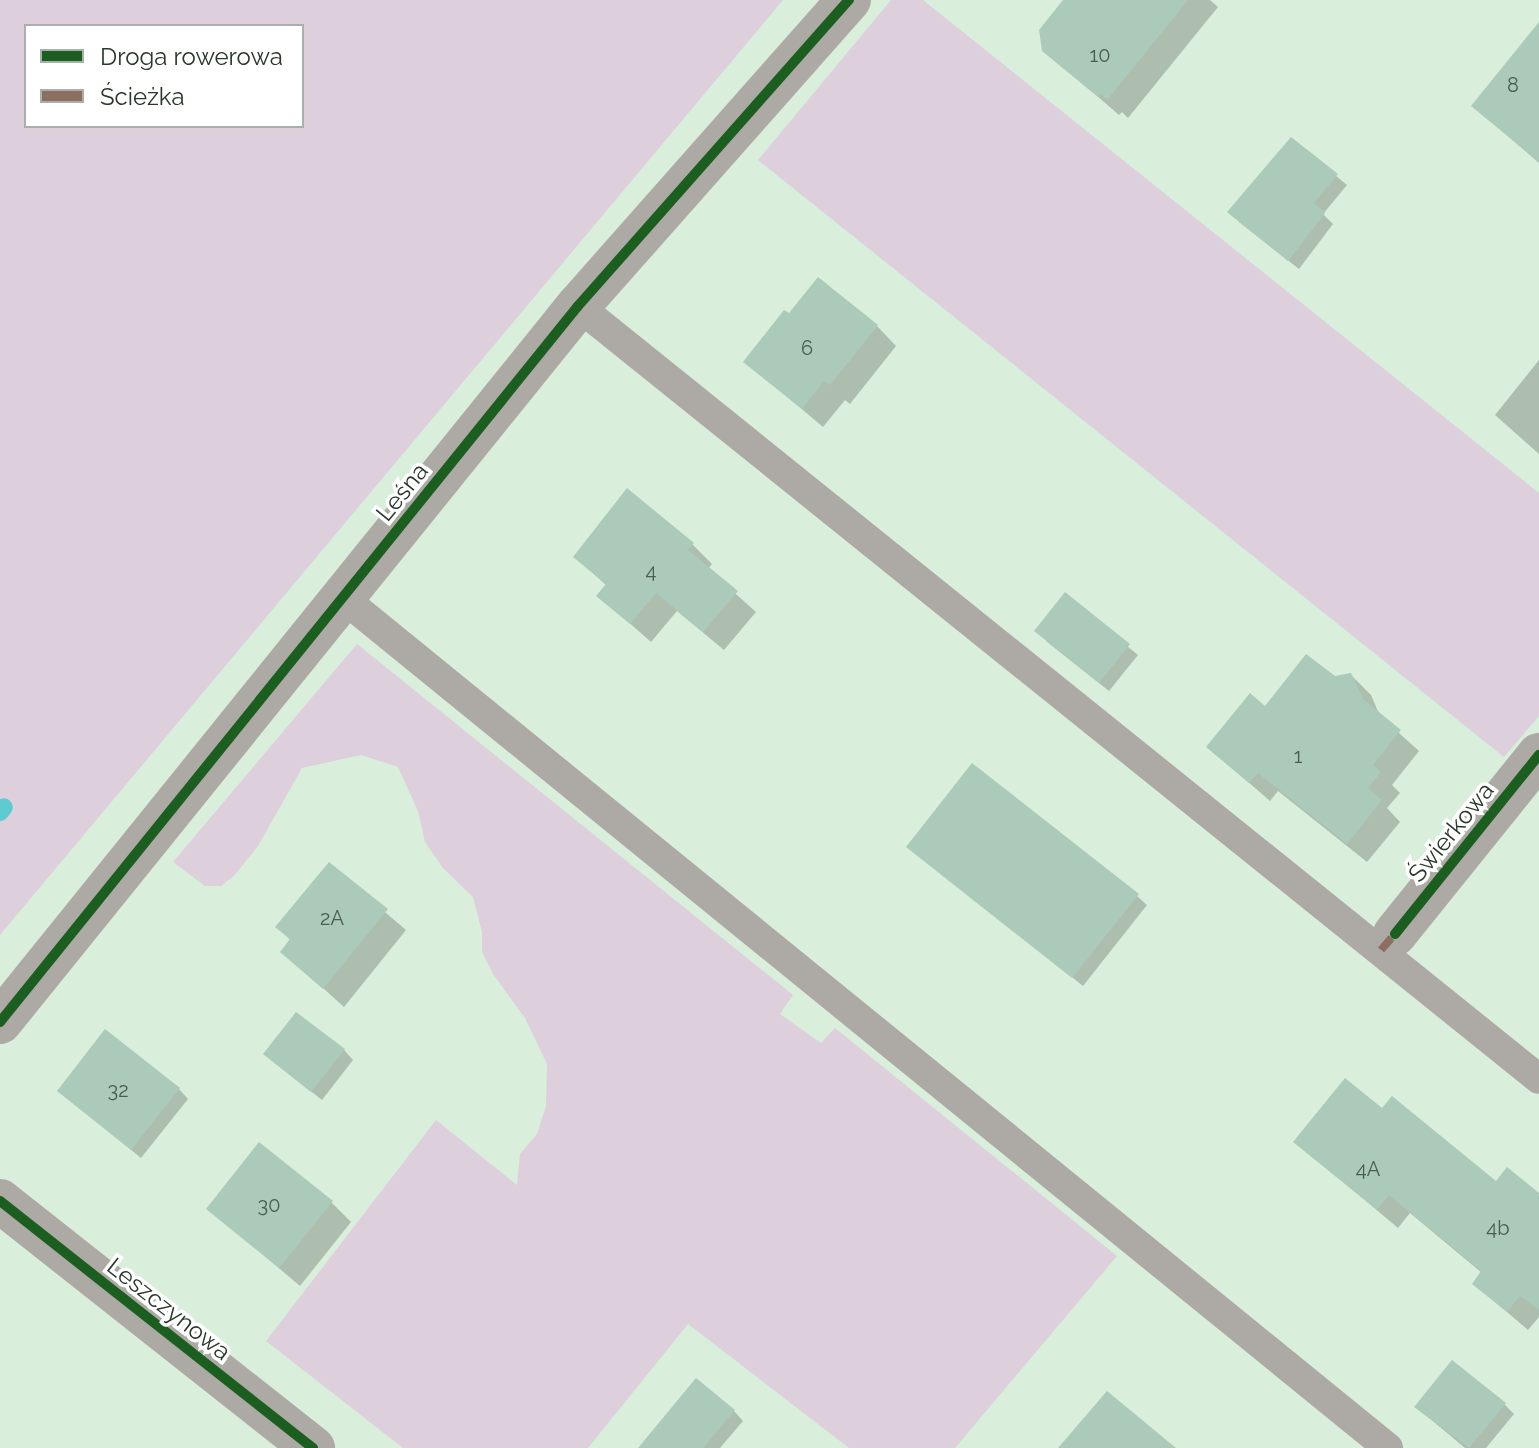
<!DOCTYPE html>
<html>
<head>
<meta charset="utf-8">
<style>
	body { margin:0 }
	#map { position:relative; width:1539px; height:1448px; overflow:hidden; background:#d9eedb; font-family:Raleway,sans-serif }
	div>[style] { position:absolute }
	[style*='--x'] { left:calc(var(--x)*1px); top:calc(var(--y)*1px); width:calc(var(--w)*1px); rotate:calc(var(--a)*1deg) }
	.green>* { inset:0; background:#decfdd }
	.shadow>* { inset:0; background:#0003 }
	.stream>* { height:18px; margin:-9px; padding:0 9px; transform-origin:9px; border-radius:9px; background:#5fcad1 }
	.building>* { inset:0; background:#abcaba }
	.lane>* { height:30px; margin:-15px; padding:0 15px; transform-origin:15px; border-radius:15px; background:#ada9a5 }
	.street>* { height:44px; margin:-22px; padding:0 22px; transform-origin:22px; border-radius:22px; background:#ada9a5 }
	.quiet>* { height:8px; margin-top:-4px; transform-origin:0; background:repeating-linear-gradient(90deg,#8d6e63 0 16px,transparent 0 24px) }
	.cycleway>* { height:10px; margin:-5px; padding:0 5px; transform-origin:5px; border-radius:5px; background:#1b5e20 }
	span { translate:-50% -50%; white-space:nowrap; text-align:center; line-height:1.15; -webkit-text-stroke:7px #fff; paint-order:stroke }
	.number-label { font-size:20px; color:#4a5c4f }
	.number-label span { -webkit-text-stroke-width:0 }
	.street-label { font-size:24px; color:#29382b }
	.legend { position:absolute; left:24px; top:24px; width:280px; height:104px; box-sizing:border-box; background:#fff; border:2px solid #a9afaa; margin:0; padding:10px 14px; list-style:none; font-size:24px; color:#29382b }
	.legend li { display:flex; align-items:center; gap:16px; height:40px }
	.legend b { width:40px; border:2px solid #a9afaa }
</style>
</head>
<body>
<div id="map">
	<div class="green">
		<i style="clip-path:polygon(evenodd,0 0,783px 0,0 935px,0 0,26px 26px,302px 26px,302px 126px,26px 126px,26px 26px)"></i>
		<i style="clip-path:polygon(891px 0,923px 0,1539px 493px,1539px 716px,1504px 757px,758px 160px)"></i>
		<i style="clip-path:polygon(357px 644px,793px 995px,780px 1014px,821px 1043px,835px 1028px,1117px 1256px,955px 1448px,849px 1448px,688px 1324px,588px 1448px,403px 1448px,266px 1341px,436px 1120px,517px 1185px,520px 1154px,537px 1134px,546px 1106px,547px 1064px,525px 1018px,493px 974px,482px 952px,482px 932px,473px 897px,443px 868px,425px 842px,418px 811px,398px 767px,361px 755px,302px 768px,258px 846px,234px 876px,221px 886px,205px 886px,173px 862px)"></i>
	</div>
	<div class="shadow">
		<i style="clip-path:polygon(1066px 0,1210px 0,1218px 7px,1128px 118px,1122px 112px,1119px 115px,1044px 50px)"></i>
		<i style="clip-path:polygon(1539px 67px,1539px 163px,1473px 106px)"></i>
		<i style="clip-path:polygon(1291px 139px,1347px 185px,1323px 214px,1333px 224px,1299px 269px,1239px 222px)"></i>
		<i style="clip-path:polygon(877px 326px,896px 346px,850px 404px,845px 400px,823px 427px,745px 361px)"></i>
		<i style="clip-path:polygon(1539px 360px,1539px 454px,1495px 415px)"></i>
		<i style="clip-path:polygon(693px 545px,712px 564px,708px 569px,756px 612px,724px 650px,677px 611px,651px 642px,599px 596px,607px 586px,575px 557px)"></i>
		<i style="clip-path:polygon(1065px 595px,1138px 655px,1109px 691px,1046px 641px)"></i>
		<i style="clip-path:polygon(1351px 675px,1371px 695px,1380px 716px,1419px 751px,1392px 785px,1400px 793px,1387px 808px,1400px 822px,1367px 862px,1278px 791px,1270px 801px,1208px 747px,1265px 709px)"></i>
		<i style="clip-path:polygon(909px 847px,1137px 896px,1147px 905px,1083px 986px)"></i>
		<i style="clip-path:polygon(330px 865px,406px 930px,344px 1007px,283px 952px,291px 941px,278px 927px)"></i>
		<i style="clip-path:polygon(344px 1050px,353px 1060px,322px 1100px,275px 1063px)"></i>
		<i style="clip-path:polygon(179px 1089px,188px 1099px,141px 1158px,59px 1091px)"></i>
		<i style="clip-path:polygon(1382px 1111px,1496px 1183px,1539px 1196px,1539px 1317px,1528px 1330px,1474px 1284px,1482px 1273px,1410px 1213px,1398px 1228px,1296px 1142px)"></i>
		<i style="clip-path:polygon(331px 1202px,351px 1222px,300px 1286px,209px 1209px)"></i>
		<i style="clip-path:polygon(1504px 1404px,1514px 1414px,1486px 1448px,1465px 1448px,1416px 1407px)"></i>
		<i style="clip-path:polygon(734px 1411px,743px 1421px,720px 1448px,663px 1448px)"></i>
	</div>
	<div class="stream">
		<i style="--x:0;--y:812;--w:6;--a:-51"></i>
	</div>
	<div class="building">
		<i style="clip-path:polygon(1063px 0,1188px 0,1107px 100px,1101px 94px,1098px 97px,1042px 51px,1039px 30px)"></i>
		<i style="clip-path:polygon(1539px 22px,1539px 162px,1471px 106px)"></i>
		<i style="clip-path:polygon(1291px 137px,1338px 174px,1314px 203px,1325px 213px,1288px 261px,1227px 212px)"></i>
		<i style="clip-path:polygon(818px 277px,878px 325px,830px 385px,824px 381px,802px 409px,743px 362px,784px 310px,789px 313px)"></i>
		<i style="clip-path:polygon(627px 488px,694px 543px,688px 550px,738px 591px,703px 632px,656px 593px,630px 624px,596px 596px,606px 584px,573px 557px)"></i>
		<i style="clip-path:polygon(1065px 592px,1130px 644px,1099px 683px,1034px 631px)"></i>
		<i style="clip-path:polygon(1306px 654px,1335px 676px,1351px 673px,1363px 699px,1401px 730px,1373px 765px,1381px 772px,1368px 788px,1382px 800px,1347px 844px,1258px 773px,1249px 783px,1206px 747px,1250px 693px,1265px 706px)"></i>
		<i style="clip-path:polygon(972px 763px,1139px 894px,1072px 978px,906px 847px)"></i>
		<i style="clip-path:polygon(329px 862px,388px 909px,323px 989px,280px 952px,290px 939px,275px 927px)"></i>
		<i style="clip-path:polygon(296px 1012px,345px 1049px,311px 1092px,263px 1054px)"></i>
		<i style="clip-path:polygon(105px 1029px,180px 1088px,131px 1150px,57px 1091px)"></i>
		<i style="clip-path:polygon(1345px 1078px,1382px 1108px,1392px 1096px,1496px 1181px,1507px 1167px,1539px 1193px,1539px 1310px,1520px 1296px,1507px 1312px,1472px 1284px,1481px 1271px,1389px 1195px,1377px 1210px,1293px 1142px)"></i>
		<i style="clip-path:polygon(259px 1142px,333px 1201px,279px 1268px,206px 1209px)"></i>
		<i style="clip-path:polygon(1452px 1360px,1506px 1403px,1469px 1448px,1414px 1407px)"></i>
		<i style="clip-path:polygon(696px 1378px,735px 1410px,703px 1448px,638px 1448px)"></i>
		<i style="clip-path:polygon(1107px 1391px,1176px 1448px,1058px 1448px)"></i>
	</div>
	<div class="lane">
		<i style="--x:578;--y:306;--w:1233;--a:38.81"></i>
		<i style="--x:343;--y:598;--w:1347;--a:39.12"></i>
	</div>
	<div class="street">
		<i style="--x:1395;--y:934;--w:230;--a:-51.2"></i>
		<i style="--x:0;--y:1022;--w:920;--a:-51.09"></i>
		<i style="--x:578;--y:306;--w:409;--a:-48.5"></i>
		<i style="--x:0;--y:1201;--w:399;--a:38.3"></i>
	</div>
	<div class="quiet">
		<i style="--x:1381;--y:950;--w:21;--a:-49"></i>
	</div>
	<div class="cycleway">
		<i style="--x:1395;--y:934;--w:230;--a:-51.2"></i>
		<i style="--x:0;--y:1022;--w:920;--a:-51.09"></i>
		<i style="--x:578;--y:306;--w:409;--a:-48.5"></i>
		<i style="--x:0;--y:1201;--w:399;--a:38.3"></i>
	</div>
	<div class="number-label">
		<span style="left:1100px;top:55px">10</span>
		<span style="left:1513px;top:85px">8</span>
		<span style="left:807px;top:348px">6</span>
		<span style="left:651px;top:571px">4</span>
		<span style="left:1298px;top:756px">1</span>
		<span style="left:332px;top:918px">2A</span>
		<span style="left:118px;top:1090px">32</span>
		<span style="left:1368px;top:1169px">4A</span>
		<span style="left:269px;top:1205px">30</span>
		<span style="left:1498px;top:1228px">4b</span>
	</div>
	<div class="street-label">
		<span style="left:402px;top:492px;rotate:-51deg">Leśna</span>
		<span style="left:1451px;top:832px;rotate:-51deg">Świerkowa</span>
		<span style="left:169px;top:1309px;rotate:38deg">Leszczynowa</span>
	</div>
	<ul class="legend">
	<li><b style="height:10px;background:#1b5e20"></b>Droga rowerowa</li>
	<li><b style="height:10px;background:#8d6e63"></b>Ścieżka</li>
	</ul>
</div>
</body>
</html>
